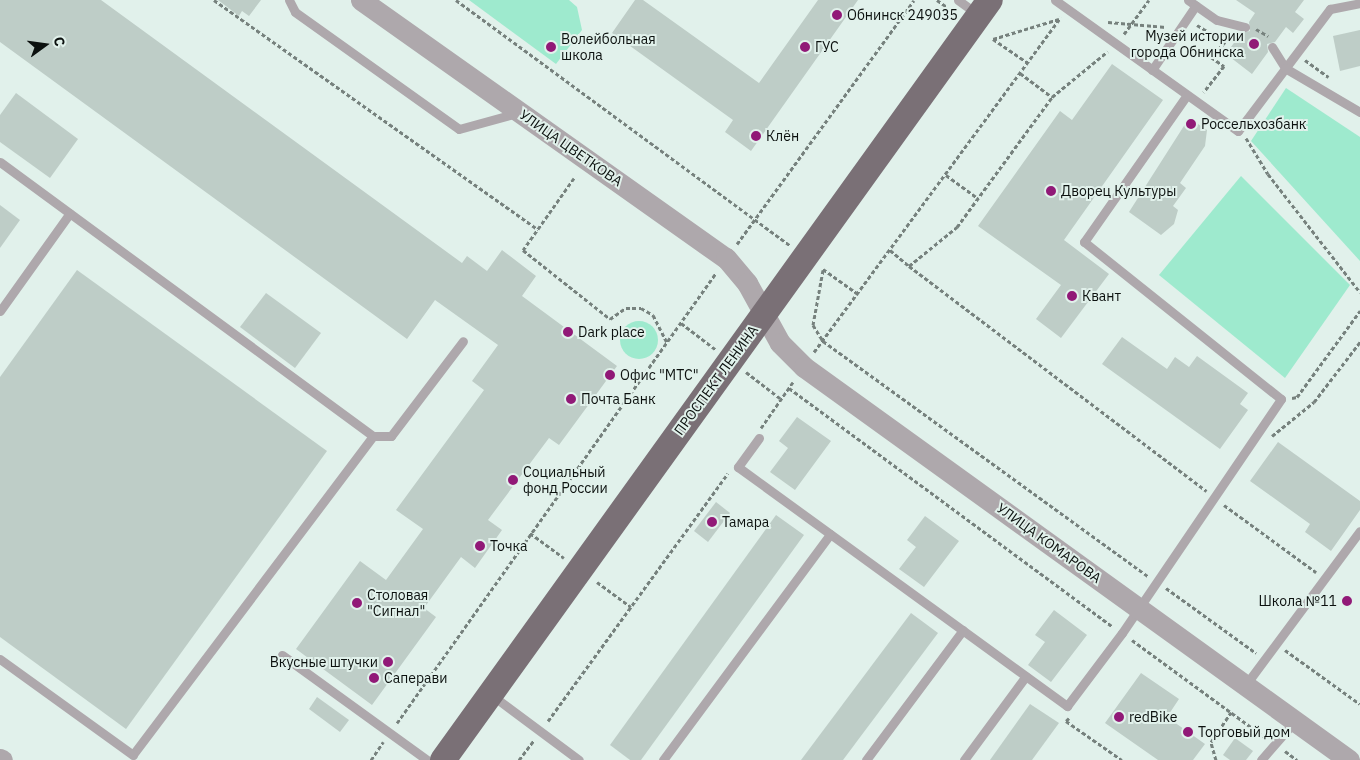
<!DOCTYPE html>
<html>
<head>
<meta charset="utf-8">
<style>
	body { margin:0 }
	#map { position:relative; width:1360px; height:760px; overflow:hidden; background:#e1f1eb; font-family:"IBM Plex Sans",sans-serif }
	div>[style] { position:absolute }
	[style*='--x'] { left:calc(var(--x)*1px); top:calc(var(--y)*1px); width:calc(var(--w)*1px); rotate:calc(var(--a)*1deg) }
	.green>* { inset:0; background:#9eeace }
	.round { border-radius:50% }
	.building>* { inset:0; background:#becdc7 }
	.path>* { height:3px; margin-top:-1.5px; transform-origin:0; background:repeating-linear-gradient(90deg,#76817d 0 4px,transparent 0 6.5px) }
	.service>* { height:9px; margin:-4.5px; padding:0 4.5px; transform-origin:4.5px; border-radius:4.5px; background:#aea8ac }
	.tertiary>* { height:21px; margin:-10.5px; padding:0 10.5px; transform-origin:10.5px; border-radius:10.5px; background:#aea8ac }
	.primary>* { height:26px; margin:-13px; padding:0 13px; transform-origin:13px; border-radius:13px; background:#7a7076 }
	.dots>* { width:14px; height:14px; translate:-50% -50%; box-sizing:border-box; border:2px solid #e1f1eb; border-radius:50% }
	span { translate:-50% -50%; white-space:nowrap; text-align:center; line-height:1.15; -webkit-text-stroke:4px #e1f1eb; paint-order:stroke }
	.poi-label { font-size:14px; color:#0c110f }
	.left { translate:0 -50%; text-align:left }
	.right { translate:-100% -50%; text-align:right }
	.street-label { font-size:14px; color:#0c110f }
	.north { position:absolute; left:20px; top:20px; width:50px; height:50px; -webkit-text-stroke:4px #e1f1eb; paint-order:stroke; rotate:76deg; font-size:14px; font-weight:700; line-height:20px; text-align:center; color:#0c110f }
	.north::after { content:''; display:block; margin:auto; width:18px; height:22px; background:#0c110f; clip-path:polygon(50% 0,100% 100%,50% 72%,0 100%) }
</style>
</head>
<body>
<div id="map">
	<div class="green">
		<i style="clip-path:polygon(469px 0,569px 0,577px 7px,582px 30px,556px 64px)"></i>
		<i style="clip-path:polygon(1286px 88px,1360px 137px,1360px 261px,1251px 141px)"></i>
		<i style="clip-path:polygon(1241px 176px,1350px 285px,1285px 378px,1159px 275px)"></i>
		<i class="round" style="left:620px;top:321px;width:38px;height:38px"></i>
	</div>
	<div class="building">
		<i style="clip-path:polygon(0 0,101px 0,462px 263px,467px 256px,487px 271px,502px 250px,536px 276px,522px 296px,617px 366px,559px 445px,549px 438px,488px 520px,502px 530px,475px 568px,461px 557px,424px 608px,436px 617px,372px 705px,296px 649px,360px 561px,386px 580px,423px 529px,396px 510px,484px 390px,472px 381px,498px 345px,435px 300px,407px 339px,0 42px)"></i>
		<i style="clip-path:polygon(218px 0,261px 0,249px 16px,242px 11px,239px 16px)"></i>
		<i style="clip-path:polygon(635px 0,643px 0,759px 83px,818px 0,858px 0,751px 151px,725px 132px,733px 120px,612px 33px)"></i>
		<i style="clip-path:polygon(1236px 0,1304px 0,1295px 12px,1304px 19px,1293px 33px,1286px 27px,1275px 42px,1267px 44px,1268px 52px,1252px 74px,1226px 54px,1241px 33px,1250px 31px,1249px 22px,1255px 13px)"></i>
		<i style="clip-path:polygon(1360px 30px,1360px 66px,1340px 71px,1333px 36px)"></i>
		<i style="clip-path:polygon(1112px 64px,1163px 100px,1064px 240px,1109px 274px,1061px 338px,1036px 319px,1061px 285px,978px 226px,1060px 111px,1072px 120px)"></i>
		<i style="clip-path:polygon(16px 93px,78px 139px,50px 178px,0 142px,0 115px)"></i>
		<i style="clip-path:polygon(1189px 118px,1207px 130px,1205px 146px,1180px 183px,1186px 188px,1173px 206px,1178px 210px,1174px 224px,1161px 235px,1129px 212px)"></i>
		<i style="clip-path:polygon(0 205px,20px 220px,0 248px)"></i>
		<i style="clip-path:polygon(77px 270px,327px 451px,126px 729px,0 637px,0 377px)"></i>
		<i style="clip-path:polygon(266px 293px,321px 333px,295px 368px,240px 327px)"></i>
		<i style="clip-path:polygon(1122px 337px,1167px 369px,1175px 357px,1189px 367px,1197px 356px,1248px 393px,1240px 404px,1248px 410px,1220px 449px,1102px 364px)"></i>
		<i style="clip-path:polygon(797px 417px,831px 441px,795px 490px,770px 472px,788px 448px,779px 441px)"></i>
		<i style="clip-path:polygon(1278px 442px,1360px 501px,1360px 510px,1331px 551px,1305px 532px,1310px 524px,1250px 481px)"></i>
		<i style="clip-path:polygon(716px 502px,730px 513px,708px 542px,694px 531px)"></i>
		<i style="clip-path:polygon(776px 515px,804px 535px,641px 760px,630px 760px,610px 745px)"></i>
		<i style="clip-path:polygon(925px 516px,959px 541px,924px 587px,899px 569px,916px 547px,907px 540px)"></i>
		<i style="clip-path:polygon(1054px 610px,1087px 635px,1051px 682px,1028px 665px,1045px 642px,1035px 635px)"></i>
		<i style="clip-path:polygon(911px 613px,938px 633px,843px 760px,801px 760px)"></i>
		<i style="clip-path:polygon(1141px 673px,1179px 699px,1167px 717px,1205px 744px,1193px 760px,1158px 760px,1105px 723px)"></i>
		<i style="clip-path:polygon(317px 697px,349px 720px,340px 732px,309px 709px)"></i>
		<i style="clip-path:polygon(1030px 704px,1059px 723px,1032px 760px,990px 760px)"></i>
		<i style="clip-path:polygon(1235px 738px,1253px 751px,1246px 760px,1230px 760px,1223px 755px)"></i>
	</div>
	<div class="path">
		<i style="--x:214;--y:0;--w:397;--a:35.3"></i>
		<i style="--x:456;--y:0;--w:414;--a:36.3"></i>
		<i style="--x:937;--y:0;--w:12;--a:35"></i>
		<i style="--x:1108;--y:22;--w:58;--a:4.9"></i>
		<i style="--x:1197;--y:25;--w:33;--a:31"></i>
		<i style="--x:1225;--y:42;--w:21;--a:133"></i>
		<i style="--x:1211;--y:57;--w:16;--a:35"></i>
		<i style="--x:1224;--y:66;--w:33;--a:128"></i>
		<i style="--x:1256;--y:29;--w:14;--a:30"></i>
		<i style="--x:1124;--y:34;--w:42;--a:-53.7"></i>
		<i style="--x:993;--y:39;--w:69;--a:-16.9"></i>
		<i style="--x:993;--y:39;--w:42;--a:34.4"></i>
		<i style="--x:1305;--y:60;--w:29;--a:36"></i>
		<i style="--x:1020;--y:73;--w:40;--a:37"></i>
		<i style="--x:1246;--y:138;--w:42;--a:58.6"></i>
		<i style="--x:1268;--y:174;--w:150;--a:52.1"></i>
		<i style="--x:946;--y:175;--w:39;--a:36"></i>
		<i style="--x:574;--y:178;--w:88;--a:125.3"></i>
		<i style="--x:523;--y:250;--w:111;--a:38.4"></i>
		<i style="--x:610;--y:319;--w:19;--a:-35"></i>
		<i style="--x:626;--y:308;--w:15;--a:0"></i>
		<i style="--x:641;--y:308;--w:14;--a:30"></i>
		<i style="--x:653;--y:315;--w:30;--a:63"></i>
		<i style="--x:737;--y:244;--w:301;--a:-54"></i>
		<i style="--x:890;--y:250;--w:25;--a:40"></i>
		<i style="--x:909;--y:266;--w:62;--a:-39.1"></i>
		<i style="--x:957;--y:227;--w:161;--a:-53.8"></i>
		<i style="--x:1052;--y:97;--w:72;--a:-39.4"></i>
		<i style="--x:909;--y:266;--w:373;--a:37.1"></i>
		<i style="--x:823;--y:269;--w:43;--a:35.5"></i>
		<i style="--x:823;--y:270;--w:56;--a:100.3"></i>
		<i style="--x:813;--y:325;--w:19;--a:58"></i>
		<i style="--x:823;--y:341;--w:401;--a:35.9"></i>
		<i style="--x:681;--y:323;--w:43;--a:37.4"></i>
		<i style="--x:814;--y:352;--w:416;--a:-53.6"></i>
		<i style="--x:746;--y:372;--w:44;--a:37.6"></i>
		<i style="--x:789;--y:388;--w:401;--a:36.4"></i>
		<i style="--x:1292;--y:398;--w:5;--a:-11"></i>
		<i style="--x:1297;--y:397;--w:107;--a:-53.8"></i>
		<i style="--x:761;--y:428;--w:56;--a:-55.2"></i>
		<i style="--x:1272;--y:436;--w:54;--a:-39"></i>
		<i style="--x:1314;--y:402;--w:76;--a:-52.5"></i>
		<i style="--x:1224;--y:505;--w:114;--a:36.1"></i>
		<i style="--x:530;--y:533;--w:42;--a:36.3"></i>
		<i style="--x:597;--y:582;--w:42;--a:36.3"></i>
		<i style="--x:1166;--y:588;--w:111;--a:35.8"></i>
		<i style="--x:1132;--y:640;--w:166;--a:36.2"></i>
		<i style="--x:1285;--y:650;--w:92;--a:35.8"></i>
		<i style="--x:1069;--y:718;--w:4;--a:135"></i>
		<i style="--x:1066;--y:721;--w:68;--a:34.9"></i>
		<i style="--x:548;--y:721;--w:306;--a:-54"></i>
		<i style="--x:397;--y:723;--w:552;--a:-54.67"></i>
		<i style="--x:1285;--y:751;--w:15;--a:37"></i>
		<i style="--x:371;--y:760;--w:22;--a:-56"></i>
		<i style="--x:519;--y:760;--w:25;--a:-53"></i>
		<i style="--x:1216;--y:760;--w:19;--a:-106"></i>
		<i style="--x:1211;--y:742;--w:36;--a:-56"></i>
	</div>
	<div class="service">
		<i style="--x:289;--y:0;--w:13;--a:63"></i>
		<i style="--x:295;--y:12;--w:201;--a:35.5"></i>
		<i style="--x:459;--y:129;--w:60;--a:-15.4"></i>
		<i style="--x:958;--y:0;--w:24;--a:36"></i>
		<i style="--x:1055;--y:0;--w:225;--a:35.6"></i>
		<i style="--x:1238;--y:131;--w:153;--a:-53"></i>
		<i style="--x:1330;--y:9;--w:31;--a:-11"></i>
		<i style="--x:1188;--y:0;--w:35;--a:35"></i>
		<i style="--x:1217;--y:20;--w:29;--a:14"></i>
		<i style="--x:1272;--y:47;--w:25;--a:58"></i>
		<i style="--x:1285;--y:68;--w:87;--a:30.4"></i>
		<i style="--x:1152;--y:70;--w:78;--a:-55.9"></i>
		<i style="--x:0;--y:162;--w:463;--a:36.3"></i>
		<i style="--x:373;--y:436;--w:399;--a:127"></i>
		<i style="--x:133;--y:755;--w:164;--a:-144.2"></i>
		<i style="--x:0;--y:311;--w:120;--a:-54.5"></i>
		<i style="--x:373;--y:436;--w:18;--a:0"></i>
		<i style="--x:391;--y:436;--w:119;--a:-52.8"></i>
		<i style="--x:759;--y:438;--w:36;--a:126"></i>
		<i style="--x:738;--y:467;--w:407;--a:36"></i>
		<i style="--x:1067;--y:706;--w:91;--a:-53"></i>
		<i style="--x:1122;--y:633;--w:283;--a:-55.8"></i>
		<i style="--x:1281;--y:399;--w:252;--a:-141.4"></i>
		<i style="--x:1084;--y:242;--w:179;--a:-55"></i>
		<i style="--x:282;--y:655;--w:179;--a:35.9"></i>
		<i style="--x:1247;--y:683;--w:189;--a:-53.4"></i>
		<i style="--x:493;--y:696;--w:107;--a:36.7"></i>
		<i style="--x:663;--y:760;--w:281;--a:-53.5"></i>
		<i style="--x:866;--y:760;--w:162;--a:-53.3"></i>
		<i style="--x:964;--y:760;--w:104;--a:-53.6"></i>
		<i style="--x:1261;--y:760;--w:52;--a:-48.9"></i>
	</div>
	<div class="tertiary">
		<i style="--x:361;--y:0;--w:447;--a:35.3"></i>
		<i style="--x:726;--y:258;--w:33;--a:50"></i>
		<i style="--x:747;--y:283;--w:68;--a:61.2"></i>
		<i style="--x:780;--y:343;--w:34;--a:45"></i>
		<i style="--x:804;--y:367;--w:672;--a:35.8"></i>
		<i style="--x:0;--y:759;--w:2;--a:27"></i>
	</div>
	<div class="primary">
		<i style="--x:443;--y:760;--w:936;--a:-54.26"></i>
	</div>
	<div class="dots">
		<i style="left:837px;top:15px;background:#911977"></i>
		<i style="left:1254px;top:44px;background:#911977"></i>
		<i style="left:551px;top:47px;background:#911977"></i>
		<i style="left:805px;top:47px;background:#911977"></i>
		<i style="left:1191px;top:124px;background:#911977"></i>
		<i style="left:756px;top:136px;background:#911977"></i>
		<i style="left:1051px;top:191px;background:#911977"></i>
		<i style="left:1072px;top:296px;background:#911977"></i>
		<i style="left:568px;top:332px;background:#911977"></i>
		<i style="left:610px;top:375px;background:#911977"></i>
		<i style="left:571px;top:399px;background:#911977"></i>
		<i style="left:513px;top:480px;background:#911977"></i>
		<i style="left:712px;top:522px;background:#911977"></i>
		<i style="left:480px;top:546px;background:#911977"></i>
		<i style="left:1347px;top:601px;background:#911977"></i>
		<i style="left:357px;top:603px;background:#911977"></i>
		<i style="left:388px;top:662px;background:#911977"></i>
		<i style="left:374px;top:678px;background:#911977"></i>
		<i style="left:1119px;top:717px;background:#911977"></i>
		<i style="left:1188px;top:732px;background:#911977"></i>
	</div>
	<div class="poi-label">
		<span class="left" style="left:847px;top:15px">Обнинск 249035</span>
		<span class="right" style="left:1244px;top:44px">Музей истории<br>города Обнинска</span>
		<span class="left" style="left:561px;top:47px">Волейбольная<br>школа</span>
		<span class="left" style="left:815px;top:47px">ГУС</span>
		<span class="left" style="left:1201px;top:124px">Россельхозбанк</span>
		<span class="left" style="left:766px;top:136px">Клён</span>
		<span class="left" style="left:1061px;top:191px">Дворец Культуры</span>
		<span class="left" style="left:1082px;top:296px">Квант</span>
		<span class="left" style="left:578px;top:332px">Dark place</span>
		<span class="left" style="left:620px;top:375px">Офис "МТС"</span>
		<span class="left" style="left:581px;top:399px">Почта Банк</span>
		<span class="left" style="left:523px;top:480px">Социальный<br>фонд России</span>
		<span class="left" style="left:722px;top:522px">Тамара</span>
		<span class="left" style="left:490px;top:546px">Точка</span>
		<span class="left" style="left:367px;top:603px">Столовая<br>"Сигнал"</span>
		<span class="right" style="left:1337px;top:601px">Школа №11</span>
		<span class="right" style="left:378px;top:662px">Вкусные штучки</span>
		<span class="left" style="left:384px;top:678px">Саперави</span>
		<span class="left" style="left:1129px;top:717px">redBike</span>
		<span class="left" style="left:1198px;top:732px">Торговый дом</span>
	</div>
	<div class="street-label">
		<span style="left:571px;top:148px;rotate:35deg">УЛИЦА ЦВЕТКОВА</span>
		<span style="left:716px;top:380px;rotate:-54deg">ПРОСПЕКТ ЛЕНИНА</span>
		<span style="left:1049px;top:543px;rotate:36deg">УЛИЦА КОМАРОВА</span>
	</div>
	<div class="north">С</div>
</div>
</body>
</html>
